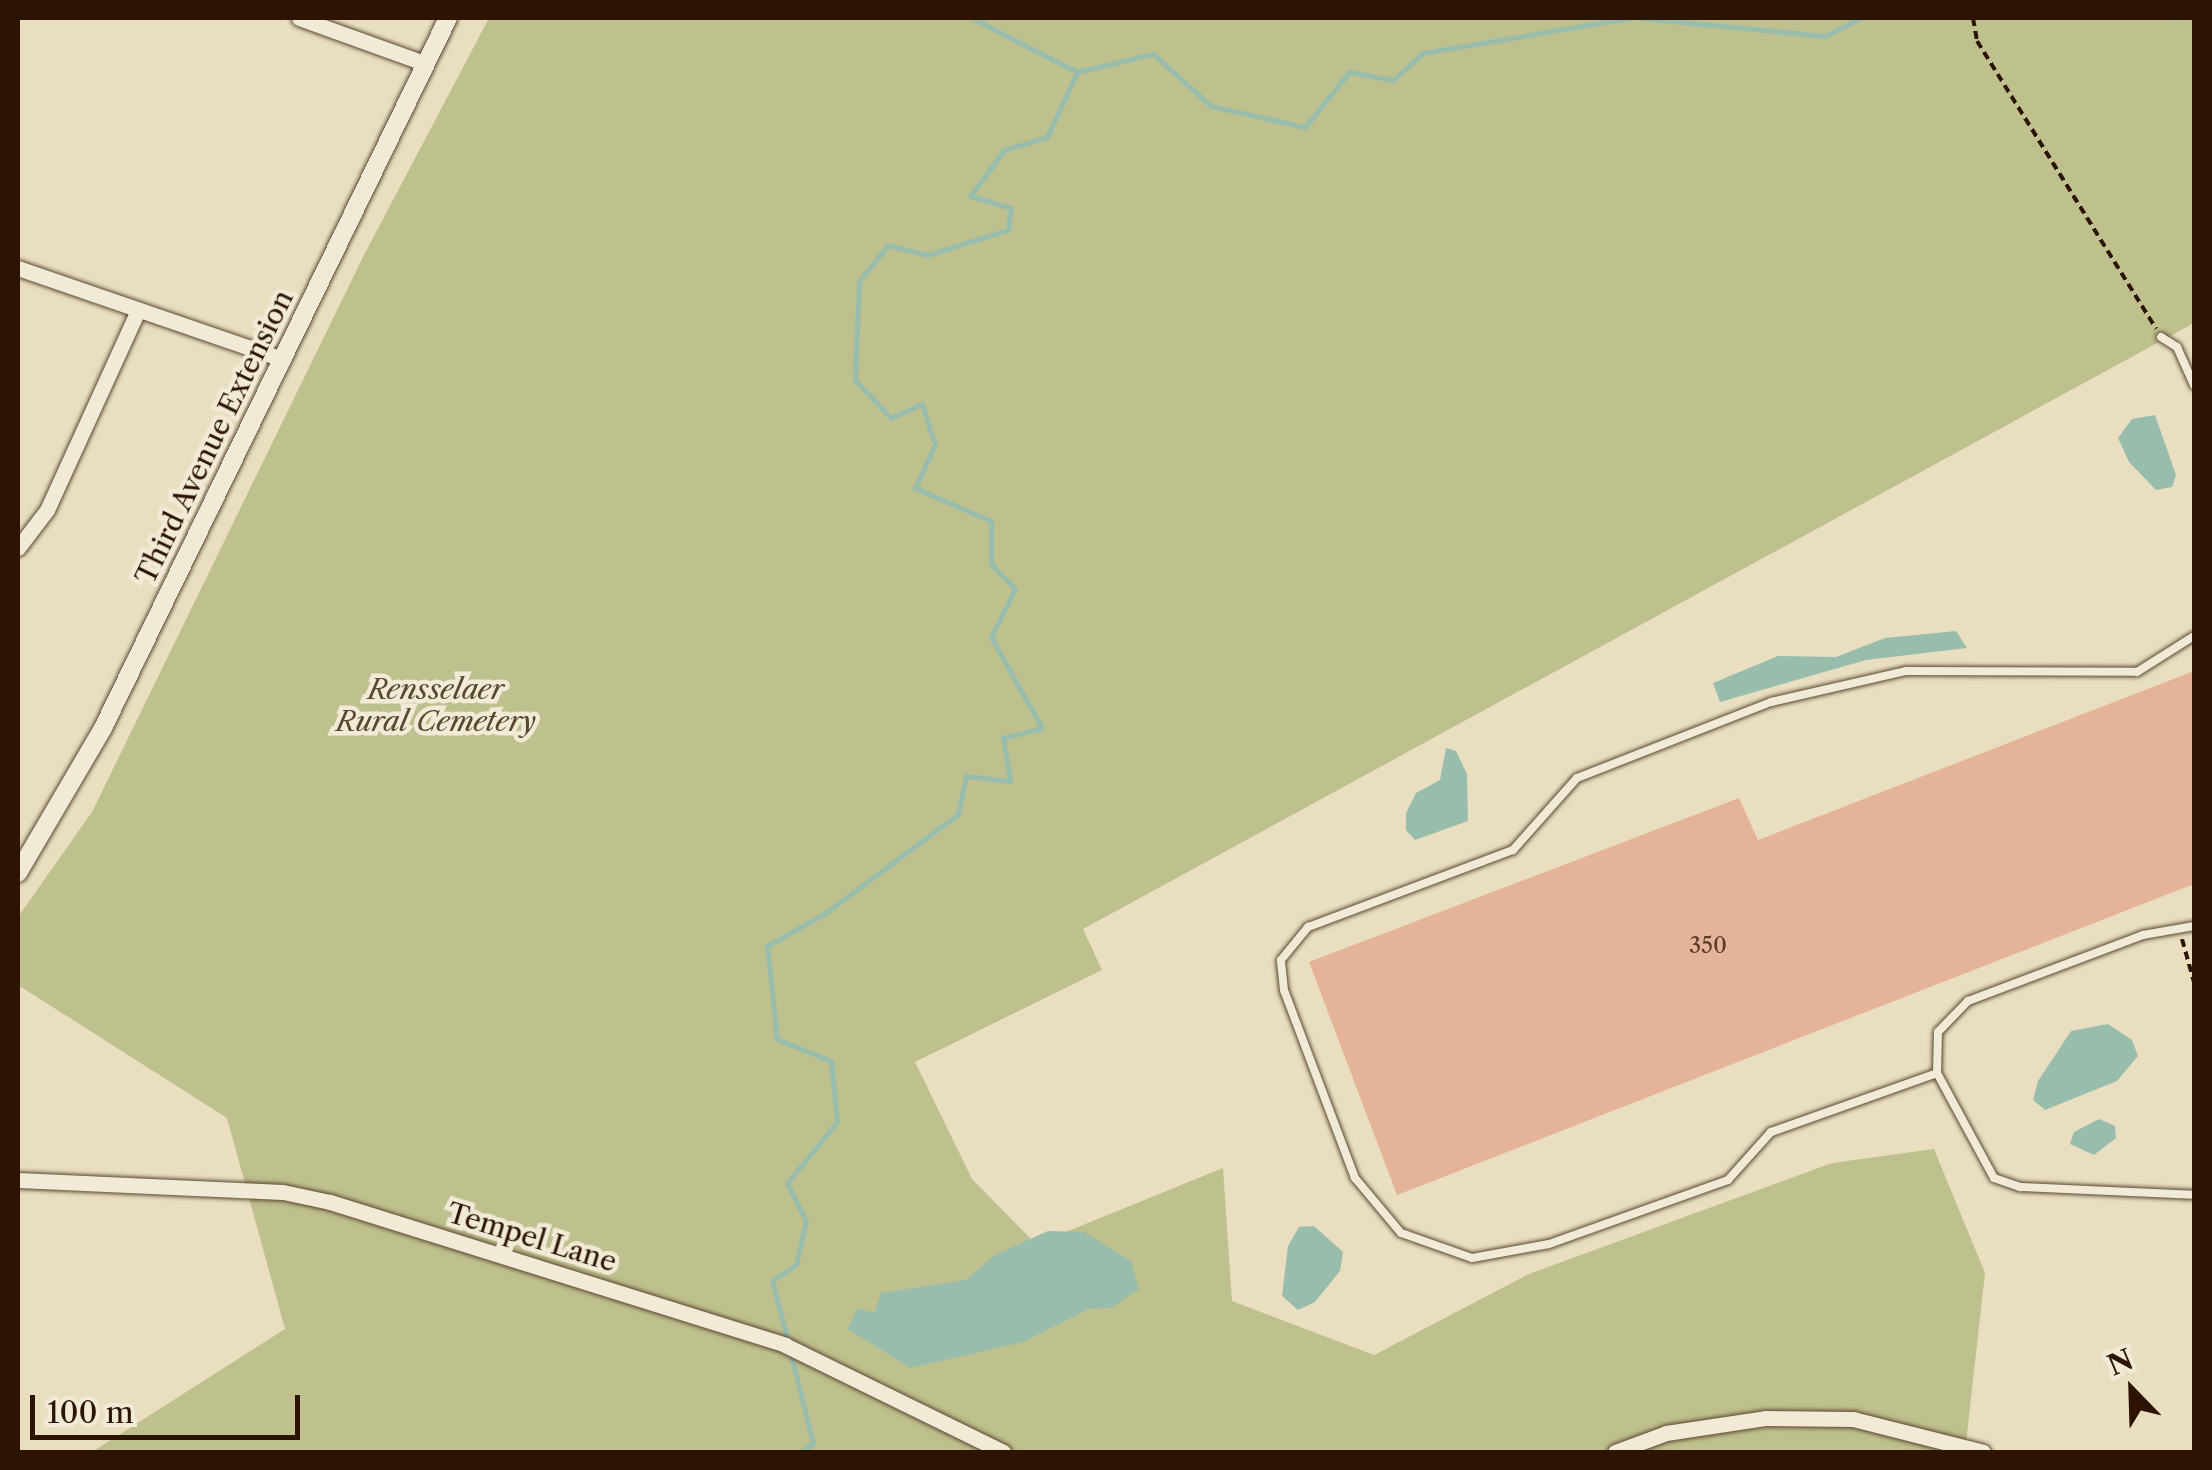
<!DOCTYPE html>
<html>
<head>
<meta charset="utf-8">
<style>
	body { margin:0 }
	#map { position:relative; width:2212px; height:1470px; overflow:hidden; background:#e9dfc0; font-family:"Libre Caslon Text",serif }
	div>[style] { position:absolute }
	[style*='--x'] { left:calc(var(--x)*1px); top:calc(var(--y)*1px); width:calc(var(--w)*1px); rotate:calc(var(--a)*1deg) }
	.green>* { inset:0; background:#bec08d }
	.water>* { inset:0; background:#98bdad }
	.stream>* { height:5px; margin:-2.5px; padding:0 2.5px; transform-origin:2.5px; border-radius:2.5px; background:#98bdad }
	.building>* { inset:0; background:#e4b398 }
	.path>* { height:4px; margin-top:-2px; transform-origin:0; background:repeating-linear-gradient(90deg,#2d1402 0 8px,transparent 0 13px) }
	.roads { filter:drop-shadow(0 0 2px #5c4732) drop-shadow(0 0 2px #5c4732) }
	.service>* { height:8px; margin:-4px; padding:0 4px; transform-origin:4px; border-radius:4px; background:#f1ead6 }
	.minor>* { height:15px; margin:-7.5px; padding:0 7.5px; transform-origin:7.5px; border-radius:7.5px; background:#f1ead6 }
	.tertiary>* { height:18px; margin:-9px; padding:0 9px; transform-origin:9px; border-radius:9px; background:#f1ead6 }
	span { translate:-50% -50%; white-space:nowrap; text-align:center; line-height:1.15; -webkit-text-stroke:9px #f1ead6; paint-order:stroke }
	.number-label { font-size:22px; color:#5b3c28 }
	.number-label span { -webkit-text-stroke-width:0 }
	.street-label { font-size:28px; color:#2d1402 }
	.park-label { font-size:28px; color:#58482c; font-style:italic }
	.frame { position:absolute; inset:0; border:20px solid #2d1402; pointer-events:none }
	.north { position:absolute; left:2082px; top:1340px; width:100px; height:100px; -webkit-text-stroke:8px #f1ead6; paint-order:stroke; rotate:337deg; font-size:28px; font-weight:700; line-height:40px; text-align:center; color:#2d1402 }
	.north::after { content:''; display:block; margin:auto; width:35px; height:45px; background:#2d1402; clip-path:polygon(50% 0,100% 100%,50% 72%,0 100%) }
	.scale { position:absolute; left:30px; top:1395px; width:270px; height:45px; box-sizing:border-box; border:5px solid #2d1402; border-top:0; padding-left:12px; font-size:30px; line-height:35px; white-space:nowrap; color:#2d1402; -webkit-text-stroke:8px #f1ead6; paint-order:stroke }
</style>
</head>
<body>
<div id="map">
	<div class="green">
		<i style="clip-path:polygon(489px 18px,2194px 18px,2194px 323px,1083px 929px,1102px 970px,915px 1062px,972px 1179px,1036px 1244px,1223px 1168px,1232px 1301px,1374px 1355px,1529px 1274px,1832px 1163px,1934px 1149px,1985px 1273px,1965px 1452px,92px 1452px,285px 1329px,227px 1118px,18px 985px,18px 917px,92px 812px,364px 255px)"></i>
	</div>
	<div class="water">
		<i style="clip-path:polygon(2155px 415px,2176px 475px,2172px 487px,2156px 490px,2129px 462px,2118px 438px,2132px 419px)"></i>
		<i style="clip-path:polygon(1956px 631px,1967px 648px,1866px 660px,1720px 702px,1713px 683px,1778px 656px,1836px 657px,1885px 638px)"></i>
		<i style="clip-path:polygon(1446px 748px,1456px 751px,1467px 774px,1468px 821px,1415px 840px,1406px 830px,1406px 813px,1416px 793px,1440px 780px)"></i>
		<i style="clip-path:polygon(2108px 1024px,2132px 1040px,2138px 1056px,2117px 1081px,2045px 1110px,2033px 1100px,2038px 1081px,2071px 1031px)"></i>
		<i style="clip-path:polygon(2099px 1119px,2115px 1126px,2116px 1138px,2094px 1155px,2070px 1144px,2074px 1132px)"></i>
		<i style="clip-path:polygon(1314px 1226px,1343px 1252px,1340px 1271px,1315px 1302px,1298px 1310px,1282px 1296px,1288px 1246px,1299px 1227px)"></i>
		<i style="clip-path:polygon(1048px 1231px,1084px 1232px,1131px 1261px,1139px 1289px,1111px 1308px,1089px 1309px,1023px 1342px,910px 1368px,848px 1329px,857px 1308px,874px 1313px,881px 1293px,966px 1280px,995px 1255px)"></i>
	</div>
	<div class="stream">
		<i style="--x:1641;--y:18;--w:185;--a:5.6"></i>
		<i style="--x:1825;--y:36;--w:40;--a:-26.6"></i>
		<i style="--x:2173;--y:18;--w:4;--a:0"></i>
		<i style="--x:1077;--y:72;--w:78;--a:-13.3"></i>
		<i style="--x:1153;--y:54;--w:78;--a:41.9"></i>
		<i style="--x:1211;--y:106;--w:96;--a:12.6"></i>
		<i style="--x:1305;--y:127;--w:70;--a:-51.3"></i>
		<i style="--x:1349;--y:72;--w:45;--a:10.3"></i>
		<i style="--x:1393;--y:80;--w:40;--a:-42"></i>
		<i style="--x:1423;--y:53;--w:209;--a:-9.6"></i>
		<i style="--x:788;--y:1341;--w:62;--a:-104.9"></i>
		<i style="--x:772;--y:1281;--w:29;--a:-34"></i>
		<i style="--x:796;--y:1265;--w:45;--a:-77.2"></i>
		<i style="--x:806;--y:1221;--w:42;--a:-116.6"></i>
		<i style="--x:787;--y:1183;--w:79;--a:-50.7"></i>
		<i style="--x:837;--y:1122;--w:61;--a:-95.6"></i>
		<i style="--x:831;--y:1061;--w:58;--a:-157.8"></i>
		<i style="--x:777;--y:1039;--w:94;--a:-96.1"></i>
		<i style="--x:767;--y:946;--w:65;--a:-29.3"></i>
		<i style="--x:824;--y:914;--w:167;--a:-36.7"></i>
		<i style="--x:958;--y:814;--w:39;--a:-78"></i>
		<i style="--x:966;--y:776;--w:44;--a:6.5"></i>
		<i style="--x:1010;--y:781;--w:44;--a:-99.2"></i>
		<i style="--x:1003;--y:738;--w:40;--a:-14.4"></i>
		<i style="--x:1042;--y:728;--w:104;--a:-119.3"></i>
		<i style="--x:991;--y:637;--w:54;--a:-63.4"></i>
		<i style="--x:1015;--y:589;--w:35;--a:-134"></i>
		<i style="--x:991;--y:564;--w:43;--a:-90"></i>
		<i style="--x:991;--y:521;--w:83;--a:-156.5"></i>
		<i style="--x:915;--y:488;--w:47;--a:-65.1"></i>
		<i style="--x:935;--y:445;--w:43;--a:-107.6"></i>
		<i style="--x:922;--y:404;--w:34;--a:156"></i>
		<i style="--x:891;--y:418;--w:52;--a:-133.5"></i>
		<i style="--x:855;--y:380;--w:99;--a:-87.7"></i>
		<i style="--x:859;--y:281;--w:46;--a:-51.1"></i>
		<i style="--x:888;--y:245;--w:40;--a:14.4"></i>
		<i style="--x:927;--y:255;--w:85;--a:-17.2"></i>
		<i style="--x:1008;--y:230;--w:22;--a:-82"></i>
		<i style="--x:1011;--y:208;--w:43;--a:-163.7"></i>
		<i style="--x:970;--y:196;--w:57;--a:-53.5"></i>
		<i style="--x:1004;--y:150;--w:45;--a:-16.8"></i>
		<i style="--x:1047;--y:137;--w:72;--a:-65.2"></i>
		<i style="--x:1077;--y:72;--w:118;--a:-152.8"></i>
		<i style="--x:790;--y:1351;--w:95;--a:76"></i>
		<i style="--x:813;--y:1443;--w:15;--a:143"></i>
	</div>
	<div class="building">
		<i style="clip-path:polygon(2194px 671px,2194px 884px,1397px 1195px,1309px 962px,1739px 798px,1758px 840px)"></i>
	</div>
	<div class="path">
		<i style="--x:1973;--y:18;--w:23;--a:80"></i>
		<i style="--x:1977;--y:41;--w:339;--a:58.1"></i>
		<i style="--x:2182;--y:939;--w:45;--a:74.4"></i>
	</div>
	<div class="roads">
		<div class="service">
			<i style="--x:2161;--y:337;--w:19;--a:32"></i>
			<i style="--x:2177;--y:347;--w:42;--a:65.9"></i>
			<i style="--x:2194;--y:926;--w:52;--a:170"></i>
			<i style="--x:2143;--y:935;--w:187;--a:159.3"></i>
			<i style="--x:1968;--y:1001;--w:43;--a:134.1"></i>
			<i style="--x:1938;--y:1032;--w:41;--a:91.4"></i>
			<i style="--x:1937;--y:1073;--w:119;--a:61.5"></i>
			<i style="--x:1994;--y:1178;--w:28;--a:19"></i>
			<i style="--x:2020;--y:1187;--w:174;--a:2.6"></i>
			<i style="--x:1937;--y:1073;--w:176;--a:160.4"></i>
			<i style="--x:1771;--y:1132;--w:64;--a:131.9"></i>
			<i style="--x:1728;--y:1180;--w:190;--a:160.3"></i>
			<i style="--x:1549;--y:1244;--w:78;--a:169.7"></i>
			<i style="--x:1472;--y:1258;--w:75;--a:-160.6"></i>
			<i style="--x:1401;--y:1233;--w:72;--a:-129.9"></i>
			<i style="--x:1355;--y:1178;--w:201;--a:-110.7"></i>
			<i style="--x:1284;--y:990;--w:30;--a:-96"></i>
			<i style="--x:1281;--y:960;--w:43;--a:-50.7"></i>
			<i style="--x:1308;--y:927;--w:219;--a:-20.6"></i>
			<i style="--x:1513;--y:850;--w:96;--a:-48.4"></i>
			<i style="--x:1577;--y:778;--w:208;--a:-21.4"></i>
			<i style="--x:1771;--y:702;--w:139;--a:-12.9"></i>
			<i style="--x:1906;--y:671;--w:231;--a:0.2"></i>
			<i style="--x:2137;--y:672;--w:67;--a:-32.3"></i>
		</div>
		<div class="minor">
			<i style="--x:299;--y:18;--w:133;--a:19.8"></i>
			<i style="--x:18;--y:268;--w:280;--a:19"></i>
			<i style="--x:18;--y:548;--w:48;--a:-52.7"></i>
			<i style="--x:47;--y:510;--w:220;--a:-65.5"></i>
			<i style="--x:18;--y:1180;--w:265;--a:2.6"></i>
			<i style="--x:283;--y:1192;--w:48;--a:12"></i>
			<i style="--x:330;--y:1202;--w:477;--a:17.4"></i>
			<i style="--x:785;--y:1345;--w:243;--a:26.1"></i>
			<i style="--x:1615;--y:1452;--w:54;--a:-20.4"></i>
			<i style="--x:1666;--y:1433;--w:100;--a:-8.6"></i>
			<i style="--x:1765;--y:1418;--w:88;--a:0.7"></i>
			<i style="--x:1853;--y:1419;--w:134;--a:14.2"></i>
		</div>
		<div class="tertiary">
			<i style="--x:18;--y:873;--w:168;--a:-59.6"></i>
			<i style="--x:103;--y:728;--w:789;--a:-64.08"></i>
		</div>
	</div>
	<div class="number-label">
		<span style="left:1708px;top:946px">350</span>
	</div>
	<div class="street-label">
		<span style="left:214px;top:437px;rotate:-64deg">Third Avenue Extension</span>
		<span style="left:532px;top:1237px;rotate:17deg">Tempel Lane</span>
	</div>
	<div class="park-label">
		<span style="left:436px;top:705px">Rensselaer<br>Rural Cemetery</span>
	</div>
	<div class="frame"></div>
	<div class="north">N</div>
	<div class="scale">100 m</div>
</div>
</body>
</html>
